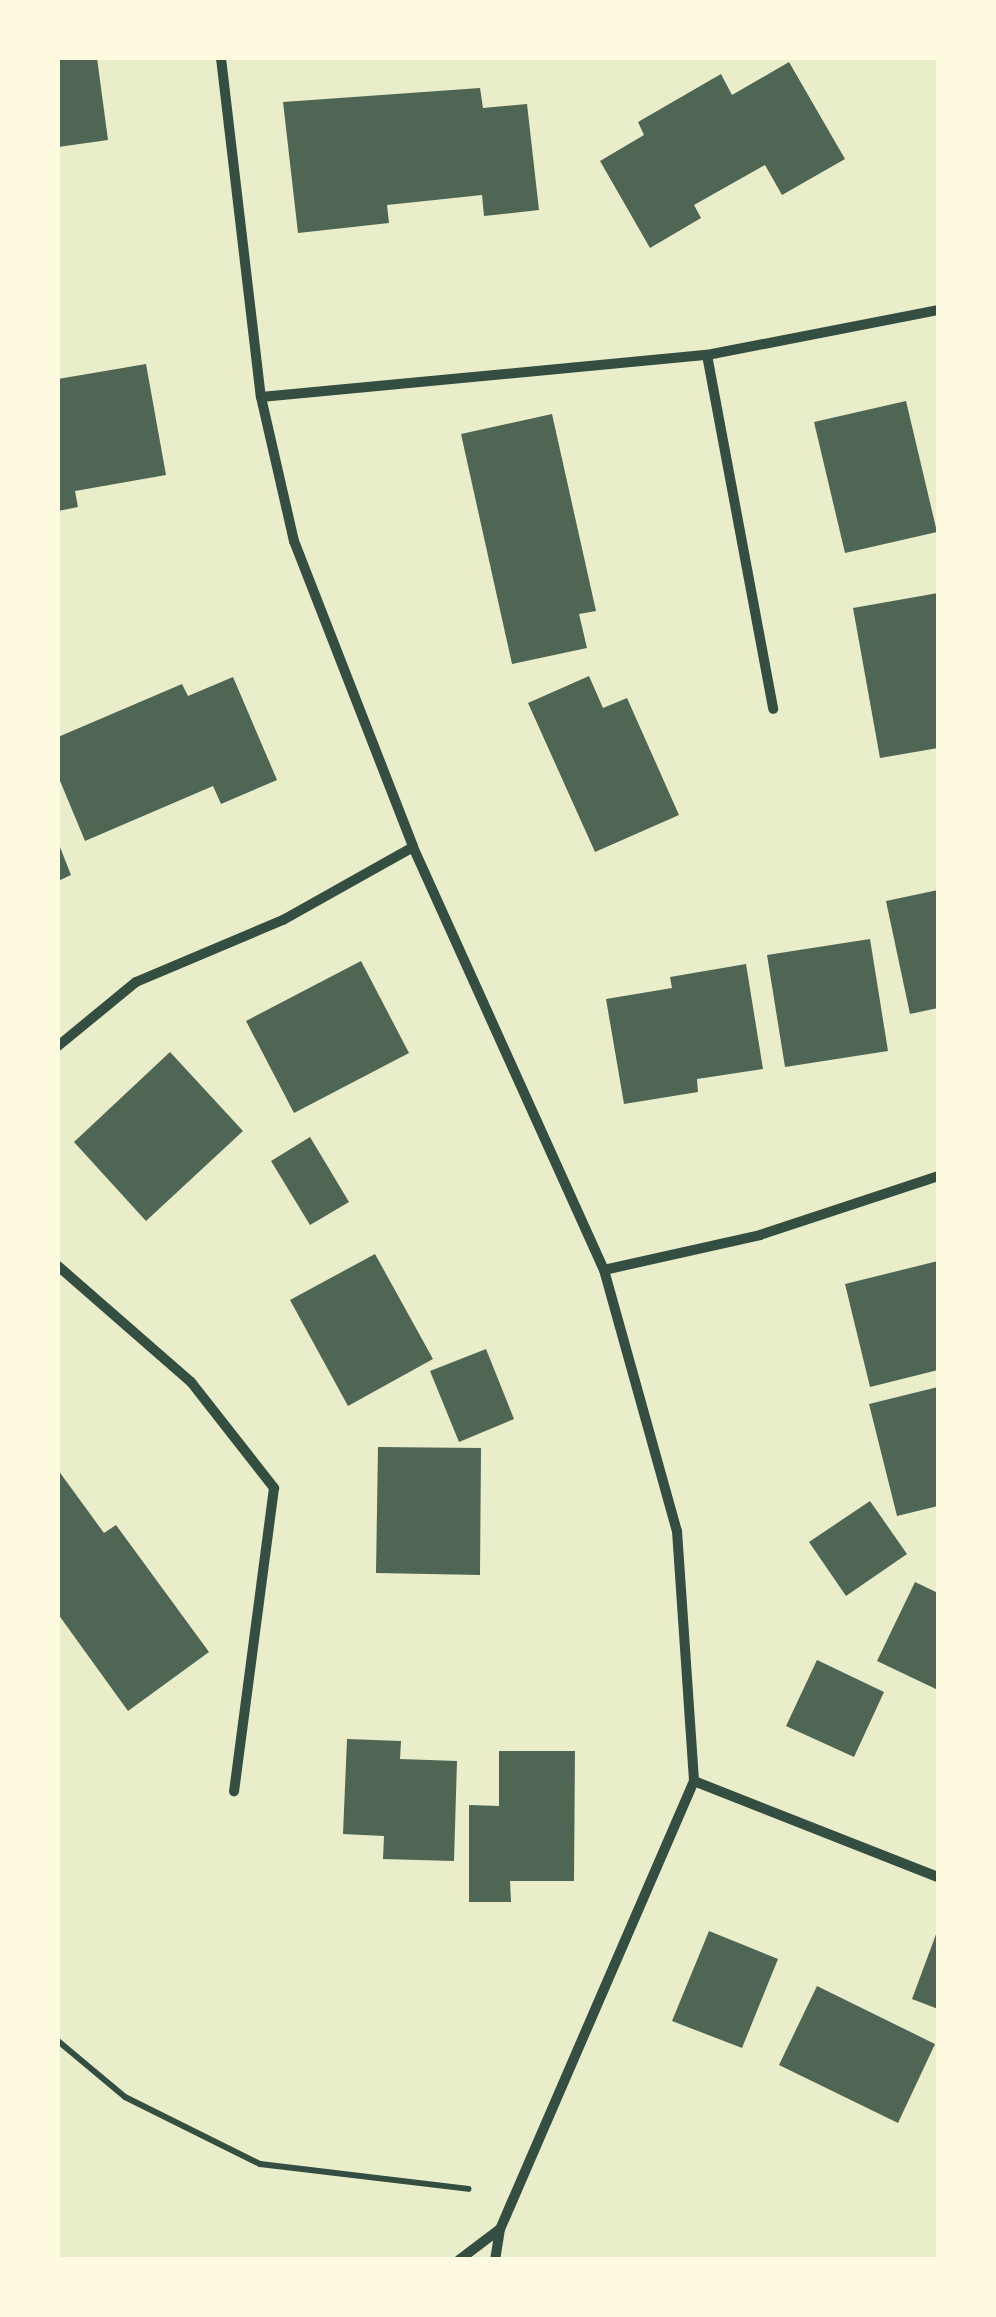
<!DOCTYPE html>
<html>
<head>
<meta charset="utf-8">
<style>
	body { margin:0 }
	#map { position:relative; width:996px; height:2317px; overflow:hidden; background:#e9edc9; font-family:Barlow,sans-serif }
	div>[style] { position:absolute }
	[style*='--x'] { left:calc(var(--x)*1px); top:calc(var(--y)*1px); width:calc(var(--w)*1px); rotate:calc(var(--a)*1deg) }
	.building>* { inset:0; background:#4f6655 }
	.path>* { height:6px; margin:-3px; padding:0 3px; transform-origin:3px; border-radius:3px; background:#344e41 }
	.minor>* { height:10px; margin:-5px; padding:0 5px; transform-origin:5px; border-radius:5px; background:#344e41 }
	span { translate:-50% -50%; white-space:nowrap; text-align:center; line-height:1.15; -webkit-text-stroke:9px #fefae0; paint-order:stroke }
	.frame { position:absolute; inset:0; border:60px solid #fefae0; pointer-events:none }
</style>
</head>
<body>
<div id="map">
	<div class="building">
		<i style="clip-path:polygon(58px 58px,97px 58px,108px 140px,58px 147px)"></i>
		<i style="clip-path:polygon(789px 62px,845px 159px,782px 195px,765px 165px,694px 205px,701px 218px,650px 248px,600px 161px,644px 135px,638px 122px,721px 74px,732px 95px)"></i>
		<i style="clip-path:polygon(480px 88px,483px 108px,527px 104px,539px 210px,484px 216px,482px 195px,387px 205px,389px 223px,298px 233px,283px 102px)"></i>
		<i style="clip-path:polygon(146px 364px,166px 475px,75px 491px,78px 507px,58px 511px,58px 379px)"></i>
		<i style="clip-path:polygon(906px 401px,937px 532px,845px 553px,814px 422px)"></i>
		<i style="clip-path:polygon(552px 414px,596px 611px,579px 614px,587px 648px,512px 664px,461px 434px)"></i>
		<i style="clip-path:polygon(938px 593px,938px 748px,880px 758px,853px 608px)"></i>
		<i style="clip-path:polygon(589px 676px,603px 708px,627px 698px,679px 815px,595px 852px,528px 703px)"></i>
		<i style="clip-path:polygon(233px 677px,277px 780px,221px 804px,213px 786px,85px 841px,58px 776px,58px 737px,182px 684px,188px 696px)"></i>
		<i style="clip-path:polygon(58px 842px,71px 875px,58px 881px)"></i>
		<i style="clip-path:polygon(938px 890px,938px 1008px,910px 1014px,886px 901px)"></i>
		<i style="clip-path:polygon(870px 939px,888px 1051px,785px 1067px,767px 955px)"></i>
		<i style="clip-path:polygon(361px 961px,409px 1053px,294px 1113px,246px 1021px)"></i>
		<i style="clip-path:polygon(746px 964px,763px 1069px,697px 1079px,698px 1092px,624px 1104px,606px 999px,672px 988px,670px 977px)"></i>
		<i style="clip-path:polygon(170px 1052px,243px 1131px,146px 1221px,74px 1142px)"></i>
		<i style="clip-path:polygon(310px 1137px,349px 1202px,310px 1225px,271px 1161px)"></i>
		<i style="clip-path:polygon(375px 1254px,433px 1359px,348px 1406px,290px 1300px)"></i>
		<i style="clip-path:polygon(938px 1261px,938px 1370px,870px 1387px,845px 1284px)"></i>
		<i style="clip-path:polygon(486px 1349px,514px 1419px,459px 1442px,430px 1371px)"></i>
		<i style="clip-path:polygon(938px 1387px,938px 1506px,897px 1516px,869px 1404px)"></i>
		<i style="clip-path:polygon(378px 1447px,481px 1448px,480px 1575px,376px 1573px)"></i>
		<i style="clip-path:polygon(58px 1470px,104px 1533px,116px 1525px,209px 1652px,128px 1711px,58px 1614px)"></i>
		<i style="clip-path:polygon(870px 1501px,907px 1554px,846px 1596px,809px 1542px)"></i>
		<i style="clip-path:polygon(915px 1582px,938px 1593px,938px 1690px,877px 1661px)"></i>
		<i style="clip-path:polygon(817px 1660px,884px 1692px,854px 1757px,786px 1726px)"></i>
		<i style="clip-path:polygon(347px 1739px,401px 1741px,400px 1759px,457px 1761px,454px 1861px,383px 1859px,384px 1836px,343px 1834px)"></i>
		<i style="clip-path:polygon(499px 1751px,575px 1751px,574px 1881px,510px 1881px,511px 1902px,469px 1902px,469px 1805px,499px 1806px)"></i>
		<i style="clip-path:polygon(938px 1929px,938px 2009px,912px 1999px)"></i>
		<i style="clip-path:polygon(709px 1931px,778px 1959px,742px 2048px,672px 2021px)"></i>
		<i style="clip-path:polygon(817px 1986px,935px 2044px,898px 2123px,779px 2065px)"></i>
	</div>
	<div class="path">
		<i style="--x:58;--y:2041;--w:87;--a:39.9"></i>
		<i style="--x:125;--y:2097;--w:151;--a:26.4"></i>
		<i style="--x:260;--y:2164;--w:210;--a:6.8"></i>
	</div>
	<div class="minor">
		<i style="--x:221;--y:58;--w:341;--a:83.3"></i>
		<i style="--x:261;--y:397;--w:148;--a:77.1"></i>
		<i style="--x:294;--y:541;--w:328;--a:68.7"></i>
		<i style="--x:413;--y:847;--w:464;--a:65.7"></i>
		<i style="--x:604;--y:1270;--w:271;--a:74.4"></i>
		<i style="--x:677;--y:1531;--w:251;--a:86.1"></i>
		<i style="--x:694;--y:1781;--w:488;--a:113.4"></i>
		<i style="--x:500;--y:2229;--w:31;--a:99"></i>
		<i style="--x:707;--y:355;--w:360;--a:79.4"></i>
		<i style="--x:261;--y:397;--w:448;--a:-5.4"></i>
		<i style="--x:707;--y:355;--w:235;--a:-11"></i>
		<i style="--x:58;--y:1046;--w:101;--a:-39.4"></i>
		<i style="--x:136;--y:982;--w:160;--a:-22.9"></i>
		<i style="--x:283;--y:920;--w:149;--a:-29.3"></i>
		<i style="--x:58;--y:1266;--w:176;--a:41.1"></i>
		<i style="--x:191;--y:1382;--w:135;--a:51.9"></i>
		<i style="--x:274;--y:1488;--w:306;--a:97.5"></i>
		<i style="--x:604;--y:1270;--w:160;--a:-12.6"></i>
		<i style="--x:760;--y:1235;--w:188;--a:-18.3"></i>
		<i style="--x:694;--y:1781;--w:262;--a:21.5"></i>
		<i style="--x:459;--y:2260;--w:51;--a:-37.1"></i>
	</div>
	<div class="frame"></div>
</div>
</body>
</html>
